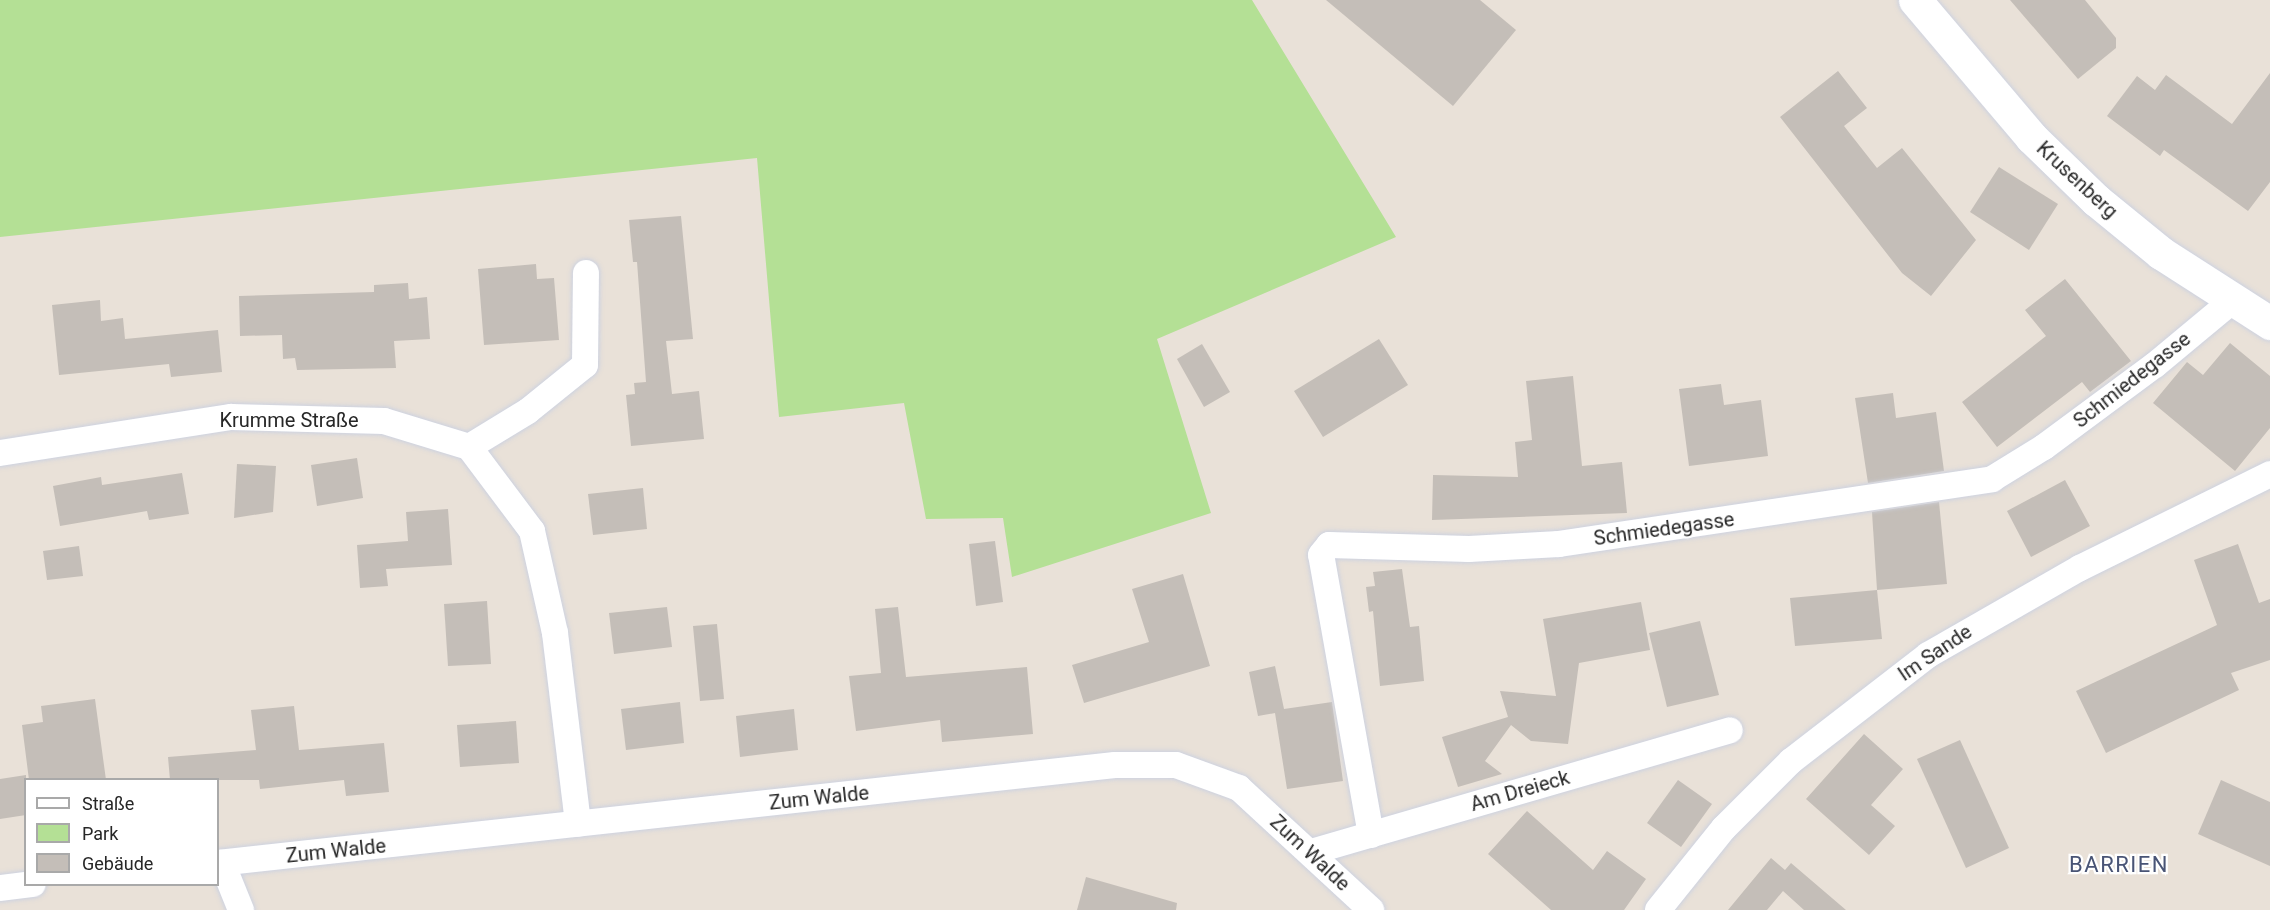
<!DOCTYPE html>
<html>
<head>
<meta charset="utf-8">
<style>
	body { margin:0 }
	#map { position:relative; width:2270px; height:910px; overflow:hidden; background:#e9e1d8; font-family:Roboto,sans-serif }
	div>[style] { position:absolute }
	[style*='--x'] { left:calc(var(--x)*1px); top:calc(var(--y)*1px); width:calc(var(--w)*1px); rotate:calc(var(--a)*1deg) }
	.green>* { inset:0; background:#b4e095 }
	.building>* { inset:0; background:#c4beb8 }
	.roads { filter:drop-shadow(0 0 2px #cdd2e0) drop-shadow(0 0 2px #cdd2e0) }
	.street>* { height:26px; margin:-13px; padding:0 13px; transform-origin:13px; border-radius:13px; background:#fff }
	.secondary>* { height:33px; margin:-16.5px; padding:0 16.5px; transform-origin:16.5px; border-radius:16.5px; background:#fff }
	span { translate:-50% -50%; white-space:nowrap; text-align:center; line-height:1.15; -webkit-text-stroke:4.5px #fff; paint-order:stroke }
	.street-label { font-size:20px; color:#272727 }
	.quarter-label { font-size:22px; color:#495475; letter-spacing:1.5px }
	.legend { position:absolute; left:24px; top:778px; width:195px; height:108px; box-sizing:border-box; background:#fff; border:2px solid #a9a9a9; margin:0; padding:8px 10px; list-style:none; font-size:18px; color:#272727 }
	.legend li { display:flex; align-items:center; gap:12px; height:30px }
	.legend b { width:30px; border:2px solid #a9a9a9 }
</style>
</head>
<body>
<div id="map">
	<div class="green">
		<i style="clip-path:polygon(0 0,1252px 0,1396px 237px,1157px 339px,1211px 513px,1012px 577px,1003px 518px,926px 519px,904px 403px,779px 417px,757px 158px,0 237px)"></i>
	</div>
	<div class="building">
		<i style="clip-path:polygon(1326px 0,1480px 0,1516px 30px,1453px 106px)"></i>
		<i style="clip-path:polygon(2010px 0,2085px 0,2116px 38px,2116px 48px,2078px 79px)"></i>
		<i style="clip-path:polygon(1838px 71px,1867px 108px,1844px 126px,1877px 168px,1902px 148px,1976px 240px,1931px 296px,1902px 273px,1780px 117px)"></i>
		<i style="clip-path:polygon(2270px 73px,2270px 182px,2248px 211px,2164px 150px,2160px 156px,2107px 116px,2137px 76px,2155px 90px,2166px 75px,2232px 124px)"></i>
		<i style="clip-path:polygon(1999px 167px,2058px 204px,2029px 250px,1970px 212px)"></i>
		<i style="clip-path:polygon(681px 216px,693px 339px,666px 341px,672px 394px,699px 391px,704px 439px,631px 446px,626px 395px,635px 394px,634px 383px,646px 382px,637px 262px,633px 262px,629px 220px)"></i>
		<i style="clip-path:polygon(536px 264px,537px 279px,554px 278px,559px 340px,484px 345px,478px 269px)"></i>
		<i style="clip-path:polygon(2065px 279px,2131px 361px,2090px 392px,2082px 382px,1997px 447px,1962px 402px,2046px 336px,2025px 310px)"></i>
		<i style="clip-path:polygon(408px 283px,409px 299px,427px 297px,430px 339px,394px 341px,396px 368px,297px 370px,295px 358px,283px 359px,282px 335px,240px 336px,239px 296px,374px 292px,374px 285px)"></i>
		<i style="clip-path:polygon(100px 300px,101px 321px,123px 318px,125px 339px,218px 330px,222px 372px,171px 377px,169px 364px,59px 375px,52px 305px)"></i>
		<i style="clip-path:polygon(1379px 339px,1408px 385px,1323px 437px,1294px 391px)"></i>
		<i style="clip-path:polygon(2230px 343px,2270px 376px,2270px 428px,2235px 471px,2153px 403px,2187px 362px,2203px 375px)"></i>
		<i style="clip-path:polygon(1202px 344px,1230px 392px,1204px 407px,1177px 359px)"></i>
		<i style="clip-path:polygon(1573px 376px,1582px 466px,1622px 462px,1627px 513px,1432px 520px,1433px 475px,1518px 477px,1515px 442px,1532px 440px,1526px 381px)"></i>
		<i style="clip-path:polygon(1721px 384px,1724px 405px,1761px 400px,1768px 456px,1689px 466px,1679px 389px)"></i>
		<i style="clip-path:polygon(1893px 393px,1896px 418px,1936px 412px,1944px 471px,1868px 483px,1855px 398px)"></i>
		<i style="clip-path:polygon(357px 458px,363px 498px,317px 506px,311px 465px)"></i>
		<i style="clip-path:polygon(237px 464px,276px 466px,273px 512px,234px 518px)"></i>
		<i style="clip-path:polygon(182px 473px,189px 514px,149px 520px,147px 511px,60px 526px,53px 486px,101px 477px,102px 485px)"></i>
		<i style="clip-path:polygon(2065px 480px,2090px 526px,2031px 557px,2007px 511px)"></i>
		<i style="clip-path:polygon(643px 488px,647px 529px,593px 535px,588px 494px)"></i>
		<i style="clip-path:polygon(1939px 502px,1947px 584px,1877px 590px,1872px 512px)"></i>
		<i style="clip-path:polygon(448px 509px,452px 565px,386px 569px,388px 586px,360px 588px,357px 545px,408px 541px,406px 512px)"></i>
		<i style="clip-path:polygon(995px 541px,1003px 602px,976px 606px,969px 544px)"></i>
		<i style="clip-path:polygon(2238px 544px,2259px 603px,2270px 599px,2270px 660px,2231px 673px,2239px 690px,2106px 753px,2076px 691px,2217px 625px,2194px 560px)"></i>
		<i style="clip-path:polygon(79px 546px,83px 576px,47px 580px,43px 551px)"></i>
		<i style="clip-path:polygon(1402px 569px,1410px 627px,1419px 626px,1424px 681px,1380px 686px,1373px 611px,1369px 612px,1366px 587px,1375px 586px,1373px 572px)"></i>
		<i style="clip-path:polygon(1183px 574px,1210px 666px,1084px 703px,1072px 665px,1149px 642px,1132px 589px)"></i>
		<i style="clip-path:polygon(1877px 590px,1882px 639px,1795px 646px,1790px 598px)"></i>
		<i style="clip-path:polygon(487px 601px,491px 664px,448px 666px,444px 604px)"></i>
		<i style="clip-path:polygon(1641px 602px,1650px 650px,1579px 663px,1568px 744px,1531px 741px,1511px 725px,1485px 761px,1502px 774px,1458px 787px,1442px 737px,1508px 717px,1500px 691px,1556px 696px,1543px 619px)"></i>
		<i style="clip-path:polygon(667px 607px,672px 647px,614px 654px,609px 613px)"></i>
		<i style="clip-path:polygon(898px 607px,906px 677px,1027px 667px,1033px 734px,942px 742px,940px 720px,856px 731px,849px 676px,881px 673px,875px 609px)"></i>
		<i style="clip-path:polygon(1700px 621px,1719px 695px,1667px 707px,1649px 633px)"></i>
		<i style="clip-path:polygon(717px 624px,724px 699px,700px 701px,693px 626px)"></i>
		<i style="clip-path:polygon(1275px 666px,1284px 709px,1332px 702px,1343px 781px,1287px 789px,1275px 713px,1258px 716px,1249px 672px)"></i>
		<i style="clip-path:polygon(95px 699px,106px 780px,29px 780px,22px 725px,43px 722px,41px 706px)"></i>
		<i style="clip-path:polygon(680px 702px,684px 743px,626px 750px,621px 709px)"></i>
		<i style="clip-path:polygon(294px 706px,299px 750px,384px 743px,389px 792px,346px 796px,344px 780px,260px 789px,259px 780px,170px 780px,168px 757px,256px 750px,251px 710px)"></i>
		<i style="clip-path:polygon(794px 709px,798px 750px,740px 757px,736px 716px)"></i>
		<i style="clip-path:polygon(516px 721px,519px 763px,460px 767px,457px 725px)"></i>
		<i style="clip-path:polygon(1864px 734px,1903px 769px,1871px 805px,1895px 826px,1869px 855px,1806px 799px)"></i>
		<i style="clip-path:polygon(1960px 740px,2009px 848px,1966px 868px,1917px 759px)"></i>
		<i style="clip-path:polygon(26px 775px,26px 815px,0 819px,0 779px)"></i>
		<i style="clip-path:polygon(1678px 780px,1712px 804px,1681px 847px,1647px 823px)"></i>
		<i style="clip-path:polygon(2221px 780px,2270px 802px,2270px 866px,2198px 834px)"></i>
		<i style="clip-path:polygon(1527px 811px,1593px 870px,1607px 851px,1646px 879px,1624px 910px,1551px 910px,1488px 854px)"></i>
		<i style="clip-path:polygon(1771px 858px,1785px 870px,1791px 863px,1846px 910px,1804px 910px,1783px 891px,1767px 910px,1728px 910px)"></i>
		<i style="clip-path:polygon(1086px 877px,1177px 903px,1176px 910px,1077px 910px)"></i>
	</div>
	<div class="roads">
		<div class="street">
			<i style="--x:469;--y:447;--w:69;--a:-31.4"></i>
			<i style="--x:528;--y:411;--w:73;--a:-38.9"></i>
			<i style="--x:585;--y:365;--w:92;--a:-89.4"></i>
			<i style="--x:0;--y:453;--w:234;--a:-8.9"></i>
			<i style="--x:231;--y:417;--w:153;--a:1.5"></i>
			<i style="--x:384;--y:421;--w:89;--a:17"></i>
			<i style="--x:469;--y:447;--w:105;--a:53.1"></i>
			<i style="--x:532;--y:531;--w:105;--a:77.3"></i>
			<i style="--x:555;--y:633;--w:192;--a:83.1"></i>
			<i style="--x:1371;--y:835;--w:284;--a:-100.1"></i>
			<i style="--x:1321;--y:555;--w:13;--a:-51"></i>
			<i style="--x:1329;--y:545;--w:140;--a:1.6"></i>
			<i style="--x:1469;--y:549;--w:90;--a:-3.2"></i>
			<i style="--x:1559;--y:544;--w:438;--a:-8.5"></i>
			<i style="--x:1992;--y:479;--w:61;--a:-31.6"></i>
			<i style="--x:2044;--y:447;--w:138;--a:-36.5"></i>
			<i style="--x:2155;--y:365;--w:102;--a:-39.8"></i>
			<i style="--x:1311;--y:852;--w:436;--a:-16.2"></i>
			<i style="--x:218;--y:863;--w:902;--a:-6.24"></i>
			<i style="--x:1115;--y:765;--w:61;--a:0"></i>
			<i style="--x:1176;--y:765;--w:67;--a:20.1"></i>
			<i style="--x:1239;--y:788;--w:180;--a:42.7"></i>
			<i style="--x:222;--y:863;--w:51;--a:68"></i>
			<i style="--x:0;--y:888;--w:33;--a:-7"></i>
			<i style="--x:1658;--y:910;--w:105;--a:-51.2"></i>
			<i style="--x:1724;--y:828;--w:95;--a:-45"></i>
			<i style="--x:1791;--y:761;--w:173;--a:-37.7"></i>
			<i style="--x:1928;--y:655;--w:175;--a:-29.8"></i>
			<i style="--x:2080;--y:568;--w:212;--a:-26.3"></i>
		</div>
		<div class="secondary">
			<i style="--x:1915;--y:0;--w:180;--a:49.7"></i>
			<i style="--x:2031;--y:137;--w:91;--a:44.1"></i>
			<i style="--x:2096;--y:200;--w:84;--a:39.2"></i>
			<i style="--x:2161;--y:253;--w:130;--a:32.7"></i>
		</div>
	</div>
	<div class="street-label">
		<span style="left:2077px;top:180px;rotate:43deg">Krusenberg</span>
		<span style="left:2132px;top:380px;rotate:-38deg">Schmiedegasse</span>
		<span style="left:289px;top:420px">Krumme Straße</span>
		<span style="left:1664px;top:529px;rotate:-8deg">Schmiedegasse</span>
		<span style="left:1935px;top:653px;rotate:-34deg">Im Sande</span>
		<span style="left:1520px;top:791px;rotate:-16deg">Am Dreieck</span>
		<span style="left:819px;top:798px;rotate:-6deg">Zum Walde</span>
		<span style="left:336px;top:851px;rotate:-6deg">Zum Walde</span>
		<span style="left:1310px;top:853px;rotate:43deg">Zum Walde</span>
	</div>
	<div class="quarter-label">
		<span style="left:2119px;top:865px">BARRIEN</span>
	</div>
	<ul class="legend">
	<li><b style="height:8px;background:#fff"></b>Straße</li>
	<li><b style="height:16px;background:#b4e095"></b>Park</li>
	<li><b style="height:16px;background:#c4beb8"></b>Gebäude</li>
	</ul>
</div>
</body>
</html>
